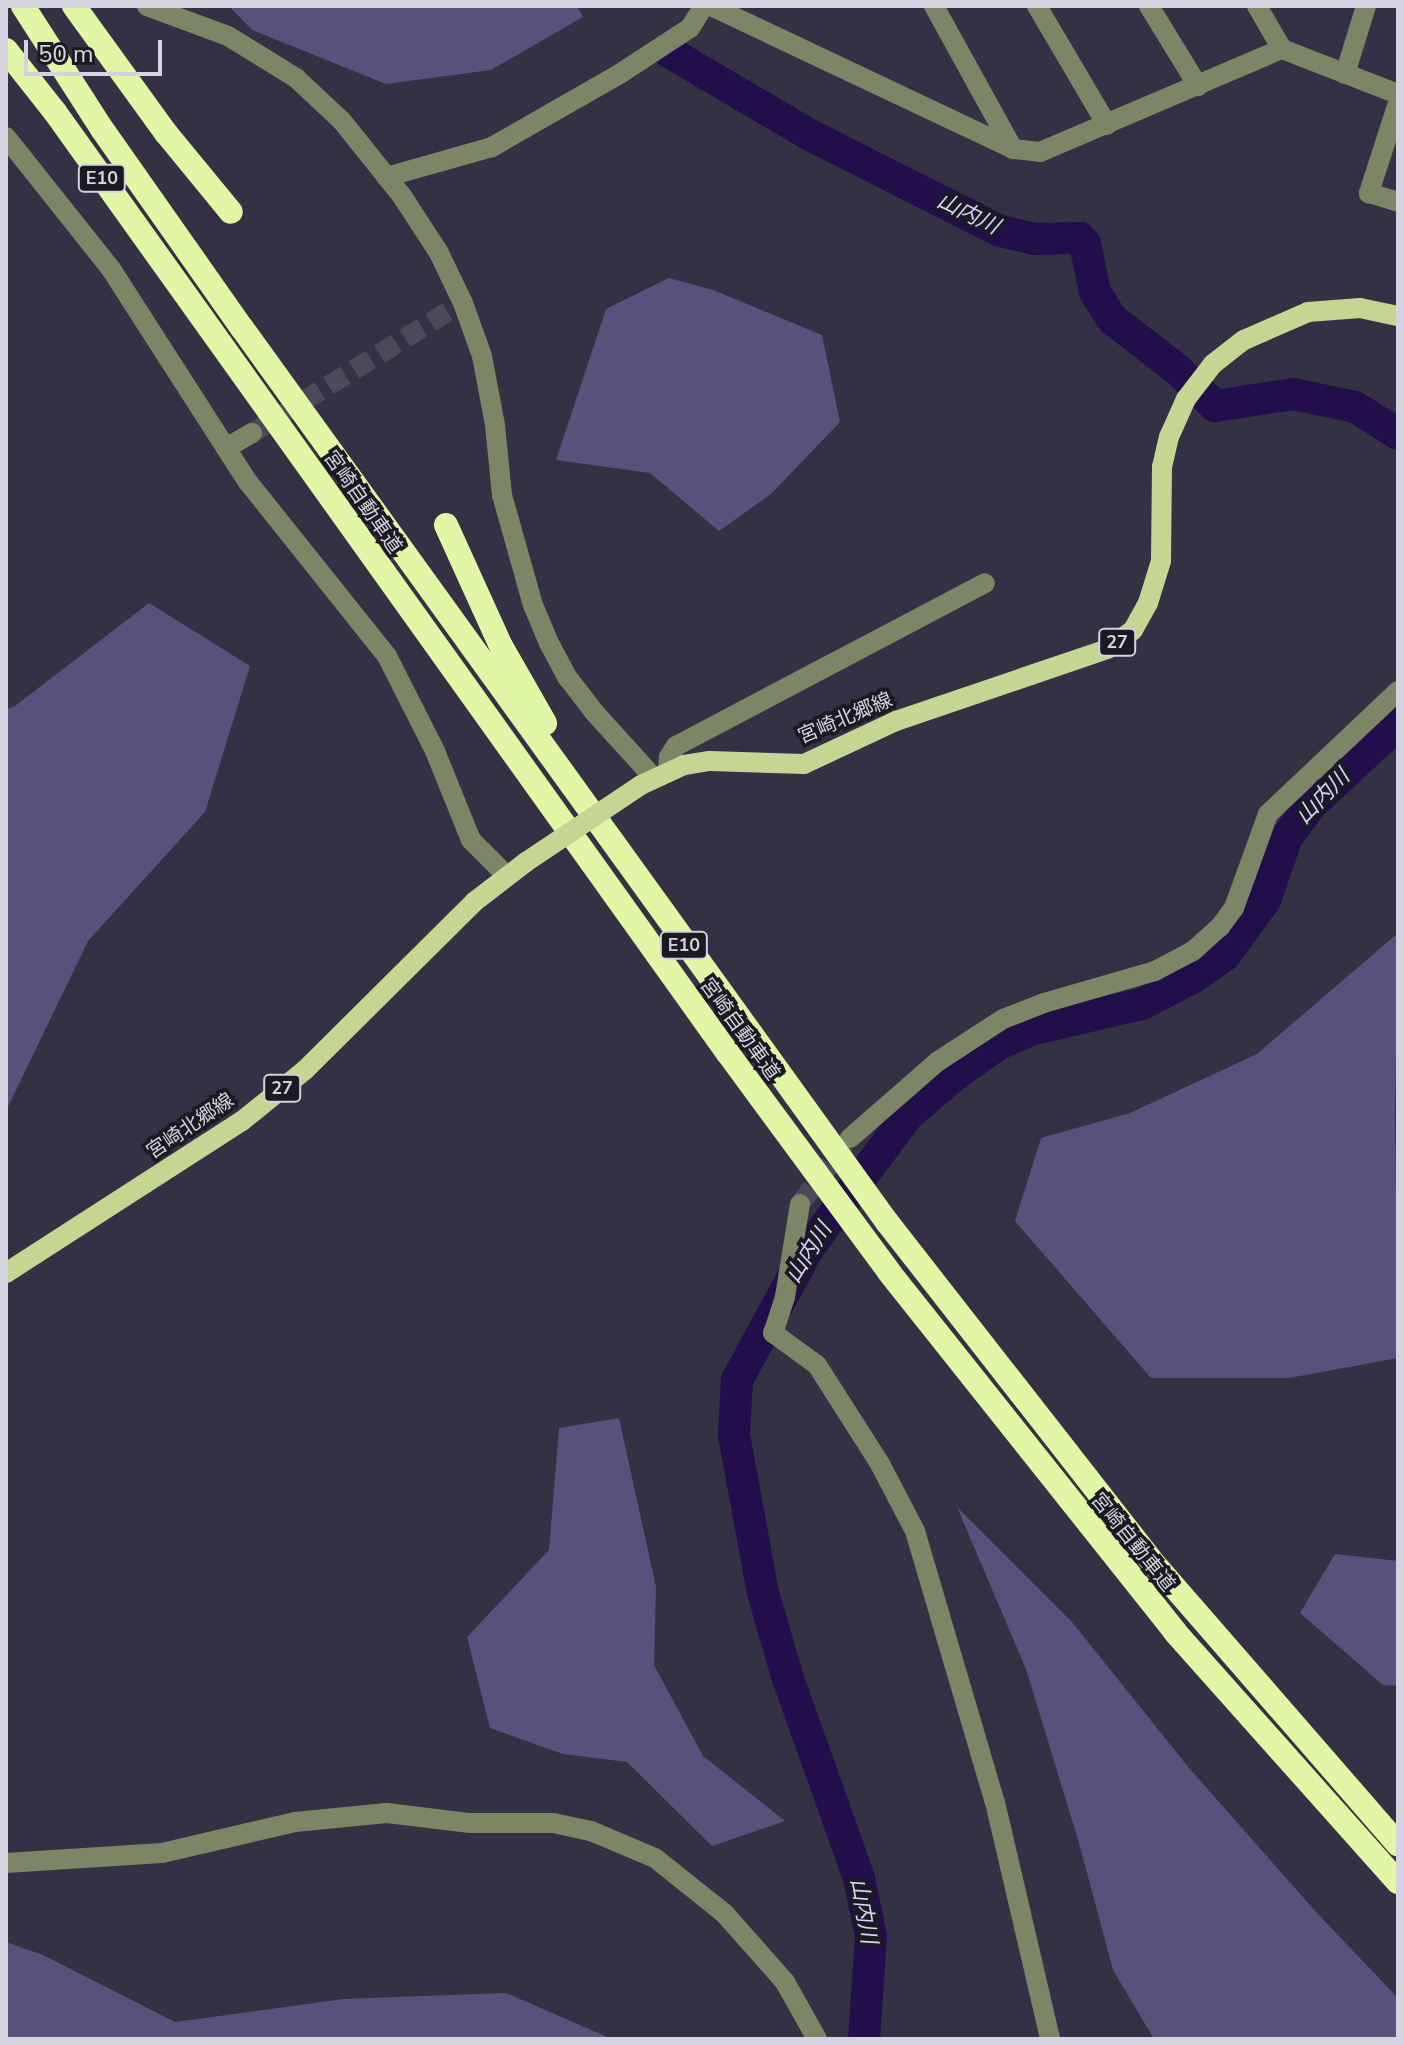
<!DOCTYPE html>
<html>
<head>
<meta charset="utf-8">
<style>
	body { margin:0 }
	#map { position:relative; width:1404px; height:2045px; overflow:hidden; background:#343144; font-family:"Nunito Sans","Noto Sans JP",sans-serif }
	div>[style] { position:absolute }
	[style*='--x'] { left:calc(var(--x)*1px); top:calc(var(--y)*1px); width:calc(var(--w)*1px); rotate:calc(var(--a)*1deg) }
	.green>* { inset:0; background:#58517c }
	.river>* { height:32px; margin:-16px; padding:0 16px; transform-origin:16px; border-radius:16px; background:#230e4c }
	.minor-tunnel>* { height:20px; margin-top:-10px; transform-origin:0; background:repeating-linear-gradient(90deg,#4c495b 0 20px,transparent 0 30px) }
	.minor>* { height:20px; margin:-10px; padding:0 10px; transform-origin:10px; border-radius:10px; background:#7c8565 }
	.major>* { height:20px; margin:-10px; padding:0 10px; transform-origin:10px; border-radius:10px; background:#c5d693 }
	.highway>* { height:24px; margin:-12px; padding:0 12px; transform-origin:12px; border-radius:12px; background:#e1f7a5 }
	.major-bridge>* { height:20px; margin:-10px; padding:0 10px; transform-origin:10px; border-radius:10px; background:#c5d693 }
	span { translate:-50% -50%; white-space:nowrap; text-align:center; line-height:1.15; -webkit-text-stroke:7px #1b1a23; paint-order:stroke }
	.shield-label span { padding:2px 6px; background:#1b1a23; border:2px solid; border-radius:6px; -webkit-text-stroke-width:0 }
	.shield-label { font-size:18px; color:#d4d3df; font-weight:700 }
	.street-label { font-size:20px; color:#d4d3df }
	.water-label { font-size:22px; color:#d8d2fa; font-style:italic }
	.frame { position:absolute; inset:0; border:8px solid #d4d3df; pointer-events:none }
	.scale { position:absolute; left:24px; top:40px; width:138px; height:36px; box-sizing:border-box; border:4px solid #d4d3df; border-top:0; padding-left:10px; font-size:24px; line-height:28px; white-space:nowrap; color:#d4d3df; -webkit-text-stroke:6px #1b1a23; paint-order:stroke }
</style>
</head>
<body>
<div id="map">
	<div class="green">
		<i style="clip-path:polygon(229px 6px,577px 6px,583px 17px,491px 70px,386px 84px,252px 30px)"></i>
		<i style="clip-path:polygon(669px 278px,713px 290px,822px 335px,840px 422px,771px 494px,719px 531px,650px 473px,556px 460px,606px 309px)"></i>
		<i style="clip-path:polygon(149px 603px,250px 666px,205px 812px,88px 941px,6px 1111px,6px 709px,15px 706px)"></i>
		<i style="clip-path:polygon(1398px 933px,1395px 1114px,1398px 1358px,1289px 1378px,1151px 1378px,1015px 1221px,1041px 1138px,1130px 1113px,1257px 1054px)"></i>
		<i style="clip-path:polygon(619px 1418px,656px 1587px,654px 1665px,703px 1756px,785px 1821px,712px 1846px,627px 1762px,563px 1754px,490px 1728px,467px 1637px,549px 1550px,559px 1428px)"></i>
		<i style="clip-path:polygon(957px 1507px,1072px 1622px,1189px 1768px,1316px 1912px,1398px 1998px,1398px 2039px,1154px 2039px,1113px 1970px,1079px 1843px,1026px 1669px)"></i>
		<i style="clip-path:polygon(1335px 1554px,1398px 1561px,1398px 1686px,1383px 1685px,1300px 1613px)"></i>
		<i style="clip-path:polygon(6px 1942px,43px 1955px,175px 2022px,343px 1999px,506px 1993px,612px 2039px,6px 2039px)"></i>
	</div>
	<div class="river">
		<i style="--x:669;--y:52;--w:161;--a:30.5"></i>
		<i style="--x:808;--y:134;--w:215;--a:26.8"></i>
		<i style="--x:1000;--y:231;--w:36;--a:13"></i>
		<i style="--x:1035;--y:239;--w:45;--a:-1.3"></i>
		<i style="--x:1080;--y:238;--w:8;--a:50"></i>
		<i style="--x:1085;--y:244;--w:49;--a:78.2"></i>
		<i style="--x:1095;--y:292;--w:32;--a:58"></i>
		<i style="--x:1112;--y:319;--w:83;--a:37.7"></i>
		<i style="--x:1178;--y:370;--w:52;--a:44.2"></i>
		<i style="--x:1215;--y:406;--w:79;--a:-8.7"></i>
		<i style="--x:1293;--y:394;--w:63;--a:11.8"></i>
		<i style="--x:1355;--y:407;--w:51;--a:32.1"></i>
		<i style="--x:864;--y:2039;--w:103;--a:-86.1"></i>
		<i style="--x:871;--y:1936;--w:59;--a:-101.7"></i>
		<i style="--x:859;--y:1878;--w:211;--a:-109.6"></i>
		<i style="--x:788;--y:1679;--w:90;--a:-106.2"></i>
		<i style="--x:763;--y:1593;--w:161;--a:-100.4"></i>
		<i style="--x:734;--y:1435;--w:55;--a:-86.9"></i>
		<i style="--x:737;--y:1380;--w:149;--a:-61.5"></i>
		<i style="--x:808;--y:1249;--w:167;--a:-53.3"></i>
		<i style="--x:908;--y:1115;--w:62;--a:-40.4"></i>
		<i style="--x:955;--y:1075;--w:52;--a:-35.5"></i>
		<i style="--x:997;--y:1045;--w:36;--a:-24"></i>
		<i style="--x:1030;--y:1030;--w:115;--a:-13.1"></i>
		<i style="--x:1142;--y:1004;--w:59;--a:-27.4"></i>
		<i style="--x:1194;--y:977;--w:38;--a:-35"></i>
		<i style="--x:1225;--y:955;--w:68;--a:-54"></i>
		<i style="--x:1265;--y:900;--w:67;--a:-70.8"></i>
		<i style="--x:1287;--y:837;--w:40;--a:-53"></i>
		<i style="--x:1311;--y:805;--w:119;--a:-43"></i>
	</div>
	<div class="minor-tunnel">
		<i style="--x:252;--y:433;--w:235;--a:-31.8"></i>
		<i style="--x:800;--y:1204;--w:75;--a:-53.1"></i>
	</div>
	<div class="minor">
		<i style="--x:147;--y:6;--w:86;--a:20.3"></i>
		<i style="--x:228;--y:36;--w:80;--a:31.7"></i>
		<i style="--x:296;--y:78;--w:63;--a:43.1"></i>
		<i style="--x:342;--y:121;--w:96;--a:51.3"></i>
		<i style="--x:402;--y:196;--w:68;--a:57"></i>
		<i style="--x:439;--y:253;--w:55;--a:64.4"></i>
		<i style="--x:463;--y:303;--w:56;--a:70.3"></i>
		<i style="--x:482;--y:356;--w:70;--a:79.3"></i>
		<i style="--x:495;--y:425;--w:70;--a:84.3"></i>
		<i style="--x:502;--y:495;--w:114;--a:74.3"></i>
		<i style="--x:533;--y:605;--w:41;--a:67.2"></i>
		<i style="--x:549;--y:643;--w:40;--a:62"></i>
		<i style="--x:568;--y:678;--w:44;--a:52.4"></i>
		<i style="--x:595;--y:713;--w:88;--a:47.8"></i>
		<i style="--x:711;--y:6;--w:334;--a:25.3"></i>
		<i style="--x:1013;--y:149;--w:27;--a:6"></i>
		<i style="--x:1040;--y:152;--w:263;--a:-23.1"></i>
		<i style="--x:934;--y:6;--w:163;--a:61.1"></i>
		<i style="--x:1037;--y:6;--w:138;--a:59.5"></i>
		<i style="--x:1149;--y:6;--w:94;--a:58.5"></i>
		<i style="--x:1257;--y:6;--w:50;--a:59.8"></i>
		<i style="--x:1282;--y:49;--w:124;--a:21.2"></i>
		<i style="--x:1345;--y:74;--w:71;--a:-72.8"></i>
		<i style="--x:1398;--y:103;--w:95;--a:107.9"></i>
		<i style="--x:1369;--y:193;--w:30;--a:17"></i>
		<i style="--x:6;--y:137;--w:169;--a:51.5"></i>
		<i style="--x:111;--y:269;--w:253;--a:57.3"></i>
		<i style="--x:248;--y:482;--w:223;--a:51.4"></i>
		<i style="--x:387;--y:656;--w:106;--a:63.2"></i>
		<i style="--x:435;--y:751;--w:96;--a:68"></i>
		<i style="--x:471;--y:840;--w:51;--a:45"></i>
		<i style="--x:386;--y:177;--w:110;--a:-15.8"></i>
		<i style="--x:492;--y:147;--w:149;--a:-29.8"></i>
		<i style="--x:621;--y:73;--w:82;--a:-33.1"></i>
		<i style="--x:690;--y:28;--w:26;--a:-58"></i>
		<i style="--x:226;--y:448;--w:30;--a:-30"></i>
		<i style="--x:668;--y:771;--w:14;--a:-86"></i>
		<i style="--x:669;--y:757;--w:13;--a:-58"></i>
		<i style="--x:676;--y:746;--w:349;--a:-27.8"></i>
		<i style="--x:850;--y:1138;--w:116;--a:-41.1"></i>
		<i style="--x:937;--y:1062;--w:79;--a:-33.1"></i>
		<i style="--x:1003;--y:1019;--w:44;--a:-21.3"></i>
		<i style="--x:1044;--y:1003;--w:116;--a:-16.1"></i>
		<i style="--x:1155;--y:971;--w:43;--a:-27.8"></i>
		<i style="--x:1193;--y:951;--w:36;--a:-42"></i>
		<i style="--x:1220;--y:927;--w:24;--a:-54"></i>
		<i style="--x:1234;--y:908;--w:100;--a:-70.1"></i>
		<i style="--x:1268;--y:814;--w:179;--a:-43.4"></i>
		<i style="--x:800;--y:1204;--w:94;--a:99.2"></i>
		<i style="--x:785;--y:1297;--w:38;--a:108"></i>
		<i style="--x:773;--y:1333;--w:54;--a:36"></i>
		<i style="--x:817;--y:1365;--w:117;--a:57.5"></i>
		<i style="--x:880;--y:1464;--w:76;--a:62.4"></i>
		<i style="--x:915;--y:1531;--w:283;--a:73.6"></i>
		<i style="--x:995;--y:1802;--w:243;--a:76.9"></i>
		<i style="--x:6;--y:1863;--w:156;--a:-3.7"></i>
		<i style="--x:162;--y:1853;--w:137;--a:-13.1"></i>
		<i style="--x:295;--y:1822;--w:92;--a:-5.6"></i>
		<i style="--x:387;--y:1813;--w:84;--a:6.9"></i>
		<i style="--x:470;--y:1823;--w:83;--a:0"></i>
		<i style="--x:553;--y:1823;--w:39;--a:12"></i>
		<i style="--x:591;--y:1831;--w:69;--a:22.9"></i>
		<i style="--x:655;--y:1858;--w:88;--a:38.6"></i>
		<i style="--x:724;--y:1913;--w:92;--a:48.5"></i>
		<i style="--x:785;--y:1982;--w:65;--a:60.7"></i>
	</div>
	<div class="major">
		<i style="--x:641;--y:785;--w:47;--a:-24.9"></i>
		<i style="--x:684;--y:765;--w:26;--a:-9"></i>
		<i style="--x:710;--y:761;--w:94;--a:1.8"></i>
		<i style="--x:804;--y:764;--w:102;--a:-25.1"></i>
		<i style="--x:896;--y:721;--w:223;--a:-18.8"></i>
		<i style="--x:1107;--y:649;--w:32;--a:-36"></i>
		<i style="--x:1133;--y:630;--w:31;--a:-61"></i>
		<i style="--x:1148;--y:603;--w:44;--a:-72.8"></i>
		<i style="--x:1161;--y:561;--w:94;--a:-89.4"></i>
		<i style="--x:1162;--y:467;--w:31;--a:-77"></i>
		<i style="--x:1169;--y:437;--w:42;--a:-65.9"></i>
		<i style="--x:1186;--y:399;--w:44;--a:-52.4"></i>
		<i style="--x:1213;--y:364;--w:39;--a:-38"></i>
		<i style="--x:1244;--y:340;--w:70;--a:-23.6"></i>
		<i style="--x:1308;--y:312;--w:52;--a:-4.4"></i>
		<i style="--x:1360;--y:308;--w:39;--a:12"></i>
		<i style="--x:6;--y:1273;--w:281;--a:-32.8"></i>
		<i style="--x:242;--y:1121;--w:81;--a:-39"></i>
		<i style="--x:305;--y:1070;--w:238;--a:-44.8"></i>
		<i style="--x:474;--y:902;--w:66;--a:-37.6"></i>
	</div>
	<div class="highway">
		<i style="--x:23;--y:6;--w:146;--a:57.3"></i>
		<i style="--x:102;--y:129;--w:243;--a:54.9"></i>
		<i style="--x:242;--y:328;--w:1102;--a:54.19"></i>
		<i style="--x:887;--y:1222;--w:427;--a:52"></i>
		<i style="--x:1150;--y:1559;--w:378;--a:49"></i>
		<i style="--x:74;--y:6;--w:157;--a:54.1"></i>
		<i style="--x:166;--y:133;--w:102;--a:50.6"></i>
		<i style="--x:6;--y:50;--w:79;--a:51.7"></i>
		<i style="--x:55;--y:112;--w:1156;--a:54.44"></i>
		<i style="--x:727;--y:1052;--w:273;--a:53.6"></i>
		<i style="--x:889;--y:1272;--w:460;--a:51.5"></i>
		<i style="--x:1175;--y:1632;--w:335;--a:48.3"></i>
		<i style="--x:446;--y:525;--w:133;--a:65.6"></i>
		<i style="--x:501;--y:646;--w:89;--a:60.3"></i>
	</div>
	<div class="major-bridge">
		<i style="--x:526;--y:862;--w:138;--a:-33.8"></i>
	</div>
	<div class="shield-label">
		<span style="left:102px;top:178px">E10</span>
		<span style="left:1117px;top:642px">27</span>
		<span style="left:684px;top:945px">E10</span>
		<span style="left:282px;top:1088px">27</span>
	</div>
	<div class="street-label">
		<span style="left:363px;top:502px;rotate:55deg">宮崎自動車道</span>
		<span style="left:845px;top:718px;rotate:-23deg">宮崎北郷線</span>
		<span style="left:740px;top:1029px;rotate:54deg">宮崎自動車道</span>
		<span style="left:190px;top:1126px;rotate:-34deg">宮崎北郷線</span>
		<span style="left:1133px;top:1542px;rotate:51deg">宮崎自動車道</span>
	</div>
	<div class="water-label">
		<span style="left:968px;top:214px;rotate:26deg">山内川</span>
		<span style="left:1323px;top:797px;rotate:-46deg">山内川</span>
		<span style="left:809px;top:1253px;rotate:-58deg">山内川</span>
		<span style="left:863px;top:1911px;rotate:80deg">山内川</span>
	</div>
	<div class="frame"></div>
	<div class="scale">50 m</div>
</div>
</body>
</html>
